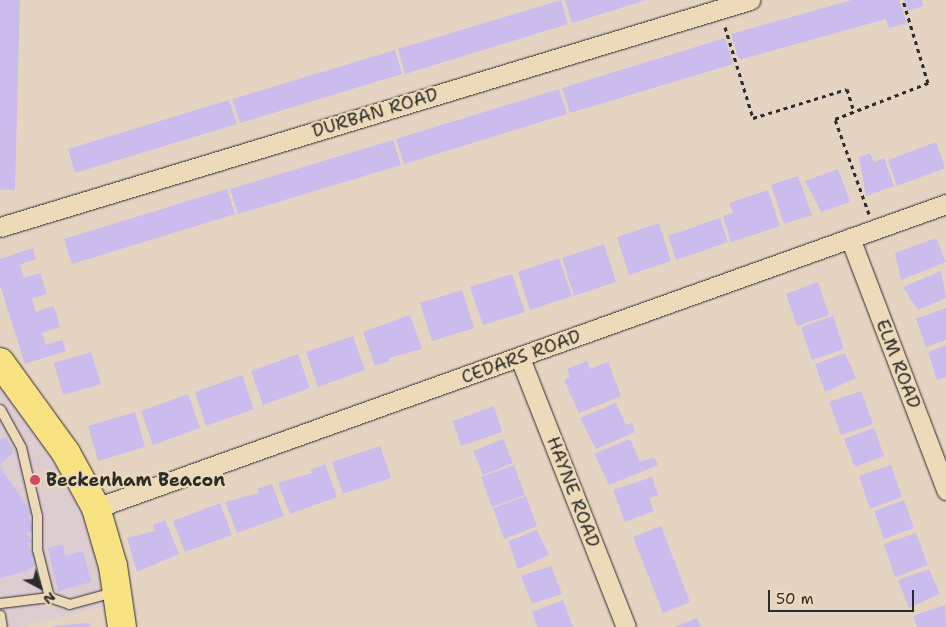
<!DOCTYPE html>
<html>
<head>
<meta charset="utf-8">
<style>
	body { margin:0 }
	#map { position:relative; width:946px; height:627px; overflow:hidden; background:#e6d4c3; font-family:"Shantell Sans",sans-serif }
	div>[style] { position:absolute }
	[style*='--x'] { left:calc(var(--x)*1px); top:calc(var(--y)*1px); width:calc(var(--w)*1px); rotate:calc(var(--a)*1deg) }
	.built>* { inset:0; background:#decdd0 }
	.building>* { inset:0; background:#cabced }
	.path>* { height:3px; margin-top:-1.5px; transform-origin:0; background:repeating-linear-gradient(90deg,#2b2b2b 0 4px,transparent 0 8px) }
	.roads { filter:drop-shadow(0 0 1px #2b2b2b) drop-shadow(0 0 1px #2b2b2b) }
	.lane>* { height:9px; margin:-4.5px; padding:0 4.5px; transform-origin:4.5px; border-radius:4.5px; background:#eddab8 }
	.street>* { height:19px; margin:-9.5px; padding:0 9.5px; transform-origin:9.5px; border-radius:9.5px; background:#eddab8 }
	.primary>* { height:28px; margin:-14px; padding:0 14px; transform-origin:14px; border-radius:14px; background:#f8e281 }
	.dots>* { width:14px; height:14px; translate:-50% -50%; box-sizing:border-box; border:2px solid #eddab8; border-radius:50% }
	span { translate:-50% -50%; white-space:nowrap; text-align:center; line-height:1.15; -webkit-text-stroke:4.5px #eddab8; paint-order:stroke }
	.street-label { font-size:18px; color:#2b2b2b }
	.poi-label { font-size:18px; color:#2b2b2b; font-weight:700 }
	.left { translate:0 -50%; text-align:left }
	.north { position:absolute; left:15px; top:562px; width:50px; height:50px; -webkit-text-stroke:4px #eddab8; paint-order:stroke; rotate:140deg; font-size:14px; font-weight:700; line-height:20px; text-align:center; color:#2b2b2b }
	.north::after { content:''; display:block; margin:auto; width:18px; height:22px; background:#2b2b2b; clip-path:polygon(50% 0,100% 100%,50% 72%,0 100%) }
	.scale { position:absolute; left:768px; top:590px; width:146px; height:22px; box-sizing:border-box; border:2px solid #2b2b2b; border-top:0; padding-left:6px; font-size:15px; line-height:18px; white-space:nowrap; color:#2b2b2b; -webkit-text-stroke:4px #eddab8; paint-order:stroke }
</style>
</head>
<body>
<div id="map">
	<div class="built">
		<i style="clip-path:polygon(0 379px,86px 506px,109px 605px,21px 627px,0 627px)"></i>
	</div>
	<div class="building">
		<i style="clip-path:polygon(0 0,20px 0,15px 190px,0 190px)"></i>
		<i style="clip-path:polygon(561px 0,568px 24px,405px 74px,398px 49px)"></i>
		<i style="clip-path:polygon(565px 0,646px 0,572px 23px)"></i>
		<i style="clip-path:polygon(852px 0,899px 0,907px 23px,889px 28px,886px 19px,739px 60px,731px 34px)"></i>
		<i style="clip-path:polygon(904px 0,922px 0,923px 6px,907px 11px)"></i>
		<i style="clip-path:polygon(725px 38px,733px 64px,570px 113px,562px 88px)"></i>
		<i style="clip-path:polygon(395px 50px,402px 74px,240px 123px,232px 99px)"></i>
		<i style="clip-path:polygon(559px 89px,567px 114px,404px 164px,396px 139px)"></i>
		<i style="clip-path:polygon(229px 100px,237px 124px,75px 173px,68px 149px)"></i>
		<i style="clip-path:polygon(393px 140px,401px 165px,238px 214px,230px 189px)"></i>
		<i style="clip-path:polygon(936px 142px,945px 168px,897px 186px,888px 160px)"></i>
		<i style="clip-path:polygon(870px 153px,874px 162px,884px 158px,894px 186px,866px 196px,859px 157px)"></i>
		<i style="clip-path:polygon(838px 169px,850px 202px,821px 212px,805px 181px)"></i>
		<i style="clip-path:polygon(798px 176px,812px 215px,784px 224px,771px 185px)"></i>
		<i style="clip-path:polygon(227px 189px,235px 214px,72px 264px,64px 239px)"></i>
		<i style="clip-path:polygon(768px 190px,780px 226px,731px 242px,723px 216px,733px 213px,729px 203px)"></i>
		<i style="clip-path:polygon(720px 218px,728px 242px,676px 260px,668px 236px)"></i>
		<i style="clip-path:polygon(659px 223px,671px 261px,629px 275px,617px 237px)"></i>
		<i style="clip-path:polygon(936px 238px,946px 262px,901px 280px,895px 253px)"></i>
		<i style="clip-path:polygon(604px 244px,616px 282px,574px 296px,562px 258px)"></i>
		<i style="clip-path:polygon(33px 248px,36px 259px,20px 265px,24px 278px,40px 273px,47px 294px,32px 299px,36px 312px,53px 306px,57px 316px,60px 327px,42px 333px,46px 345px,62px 340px,66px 351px,25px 364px,0 285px,0 259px)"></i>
		<i style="clip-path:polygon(559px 258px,572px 296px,530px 310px,518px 272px)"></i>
		<i style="clip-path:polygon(941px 271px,946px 298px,918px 310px,903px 287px)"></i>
		<i style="clip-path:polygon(512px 274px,525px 312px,483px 325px,470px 287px)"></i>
		<i style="clip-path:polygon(818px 282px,829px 315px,797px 326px,786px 294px)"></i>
		<i style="clip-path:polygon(462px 290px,474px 328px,432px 341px,420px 303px)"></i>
		<i style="clip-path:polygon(946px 308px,946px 340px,926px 347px,916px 319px)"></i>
		<i style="clip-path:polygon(410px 315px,422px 349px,389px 358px,390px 361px,375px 366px,363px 332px)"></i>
		<i style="clip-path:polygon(833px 316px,844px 349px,812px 360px,801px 327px)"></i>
		<i style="clip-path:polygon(353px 336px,365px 370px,318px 387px,306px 352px)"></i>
		<i style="clip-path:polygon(946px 345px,946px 377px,937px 380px,928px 352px)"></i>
		<i style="clip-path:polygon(91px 352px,101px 384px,63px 395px,54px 363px)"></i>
		<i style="clip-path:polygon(845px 353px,856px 378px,825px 392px,815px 364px)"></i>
		<i style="clip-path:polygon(298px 354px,310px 388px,263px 405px,251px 371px)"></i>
		<i style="clip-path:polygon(587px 361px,590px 369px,608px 362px,621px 396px,579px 413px,564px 380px,570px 377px,567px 369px)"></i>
		<i style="clip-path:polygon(242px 375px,254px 409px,206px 426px,195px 392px)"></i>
		<i style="clip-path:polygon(861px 391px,873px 424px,841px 435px,829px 402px)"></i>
		<i style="clip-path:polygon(188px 394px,200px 428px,153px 445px,141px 411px)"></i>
		<i style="clip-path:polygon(616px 403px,626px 425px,632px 423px,635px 432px,596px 449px,580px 418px)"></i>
		<i style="clip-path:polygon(494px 406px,502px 432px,461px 446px,453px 421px)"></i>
		<i style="clip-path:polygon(135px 412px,145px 447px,98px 461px,88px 426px)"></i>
		<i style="clip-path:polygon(874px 428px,884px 456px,855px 467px,844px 439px)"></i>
		<i style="clip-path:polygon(6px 437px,14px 452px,0 465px,0 439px)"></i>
		<i style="clip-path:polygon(503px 439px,513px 463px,483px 475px,473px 451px)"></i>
		<i style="clip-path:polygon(630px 439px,640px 462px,654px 457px,658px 465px,609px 485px,594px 454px)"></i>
		<i style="clip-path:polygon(380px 446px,391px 478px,343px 494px,332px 462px)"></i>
		<i style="clip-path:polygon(325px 464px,337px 497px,290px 514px,278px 483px,312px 473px,310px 470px)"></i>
		<i style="clip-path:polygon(514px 465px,525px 495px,492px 507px,481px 477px)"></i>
		<i style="clip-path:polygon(891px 465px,902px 497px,870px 509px,859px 476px)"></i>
		<i style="clip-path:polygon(0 467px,32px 513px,28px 516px,35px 531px,27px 532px,32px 543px,27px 543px,36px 556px,31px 558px,35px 565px,27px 571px,0 578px)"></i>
		<i style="clip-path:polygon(652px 477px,658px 495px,649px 498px,654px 511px,625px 522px,613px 490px)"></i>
		<i style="clip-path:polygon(272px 484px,284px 516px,237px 533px,225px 502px,259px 493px,257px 489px)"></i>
		<i style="clip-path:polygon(526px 496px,537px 526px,504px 539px,493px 508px)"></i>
		<i style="clip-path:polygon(904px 500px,914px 528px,884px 539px,874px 511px)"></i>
		<i style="clip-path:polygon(220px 503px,232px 535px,185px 552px,173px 521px)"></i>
		<i style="clip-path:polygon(165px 520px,179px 554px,137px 572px,127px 538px,155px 531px,153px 525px)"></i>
		<i style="clip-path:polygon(661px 526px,690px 602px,663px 613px,633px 537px)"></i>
		<i style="clip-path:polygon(537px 530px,549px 555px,518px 569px,508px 541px)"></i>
		<i style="clip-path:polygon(916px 533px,928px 565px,895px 577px,884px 544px)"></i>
		<i style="clip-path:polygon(63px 544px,65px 556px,83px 551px,91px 582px,58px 591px,48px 548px)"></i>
		<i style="clip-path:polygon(551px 566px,562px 594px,532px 604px,521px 576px)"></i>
		<i style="clip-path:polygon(929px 569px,940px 594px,909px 608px,898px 580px)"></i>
		<i style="clip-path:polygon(563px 600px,573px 627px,537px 627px,532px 612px)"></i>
		<i style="clip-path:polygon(945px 605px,946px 627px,917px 627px,913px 616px)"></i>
		<i style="clip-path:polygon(697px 618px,701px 627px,675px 627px)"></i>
		<i style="clip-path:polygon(89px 623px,90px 627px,54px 627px,53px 626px)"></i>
	</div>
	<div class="path">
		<i style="--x:725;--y:27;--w:95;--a:72.9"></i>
		<i style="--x:753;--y:118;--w:98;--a:-17.1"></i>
		<i style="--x:847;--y:89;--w:24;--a:73"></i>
		<i style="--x:869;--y:214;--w:101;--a:-109.7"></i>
		<i style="--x:835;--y:119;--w:100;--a:-21.2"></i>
		<i style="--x:928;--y:83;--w:87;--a:-106.8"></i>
	</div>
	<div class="roads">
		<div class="lane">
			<i style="--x:0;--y:409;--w:43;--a:61.1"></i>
			<i style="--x:21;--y:447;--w:71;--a:76.9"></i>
			<i style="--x:37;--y:516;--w:33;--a:90"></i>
			<i style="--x:37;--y:549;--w:49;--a:76"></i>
			<i style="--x:49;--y:597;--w:21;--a:19"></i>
			<i style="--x:69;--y:604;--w:46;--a:-15.3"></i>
			<i style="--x:0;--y:603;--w:49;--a:-7"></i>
			<i style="--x:0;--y:615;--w:12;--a:81"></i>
		</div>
		<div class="street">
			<i style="--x:0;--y:227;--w:784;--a:-16.84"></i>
			<i style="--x:850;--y:238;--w:270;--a:69.1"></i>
			<i style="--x:520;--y:358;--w:289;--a:68.5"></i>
			<i style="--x:96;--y:508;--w:903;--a:-19.68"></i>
		</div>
		<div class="primary">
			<i style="--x:0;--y:362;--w:112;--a:54"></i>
			<i style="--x:66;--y:453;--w:63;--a:61.4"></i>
			<i style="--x:96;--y:508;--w:60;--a:73.7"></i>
			<i style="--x:113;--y:566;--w:62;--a:81.6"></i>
		</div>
	</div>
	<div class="dots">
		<i style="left:35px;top:480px;background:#d1495b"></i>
	</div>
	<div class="street-label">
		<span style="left:375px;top:113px;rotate:-17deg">DURBAN ROAD</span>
		<span style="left:521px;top:357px;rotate:-20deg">CEDARS ROAD</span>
		<span style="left:898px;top:364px;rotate:69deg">ELM ROAD</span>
		<span style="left:573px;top:492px;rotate:69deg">HAYNE ROAD</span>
	</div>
	<div class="poi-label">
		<span class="left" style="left:46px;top:480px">Beckenham Beacon</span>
	</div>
	<div class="north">N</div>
	<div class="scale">50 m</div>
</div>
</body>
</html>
